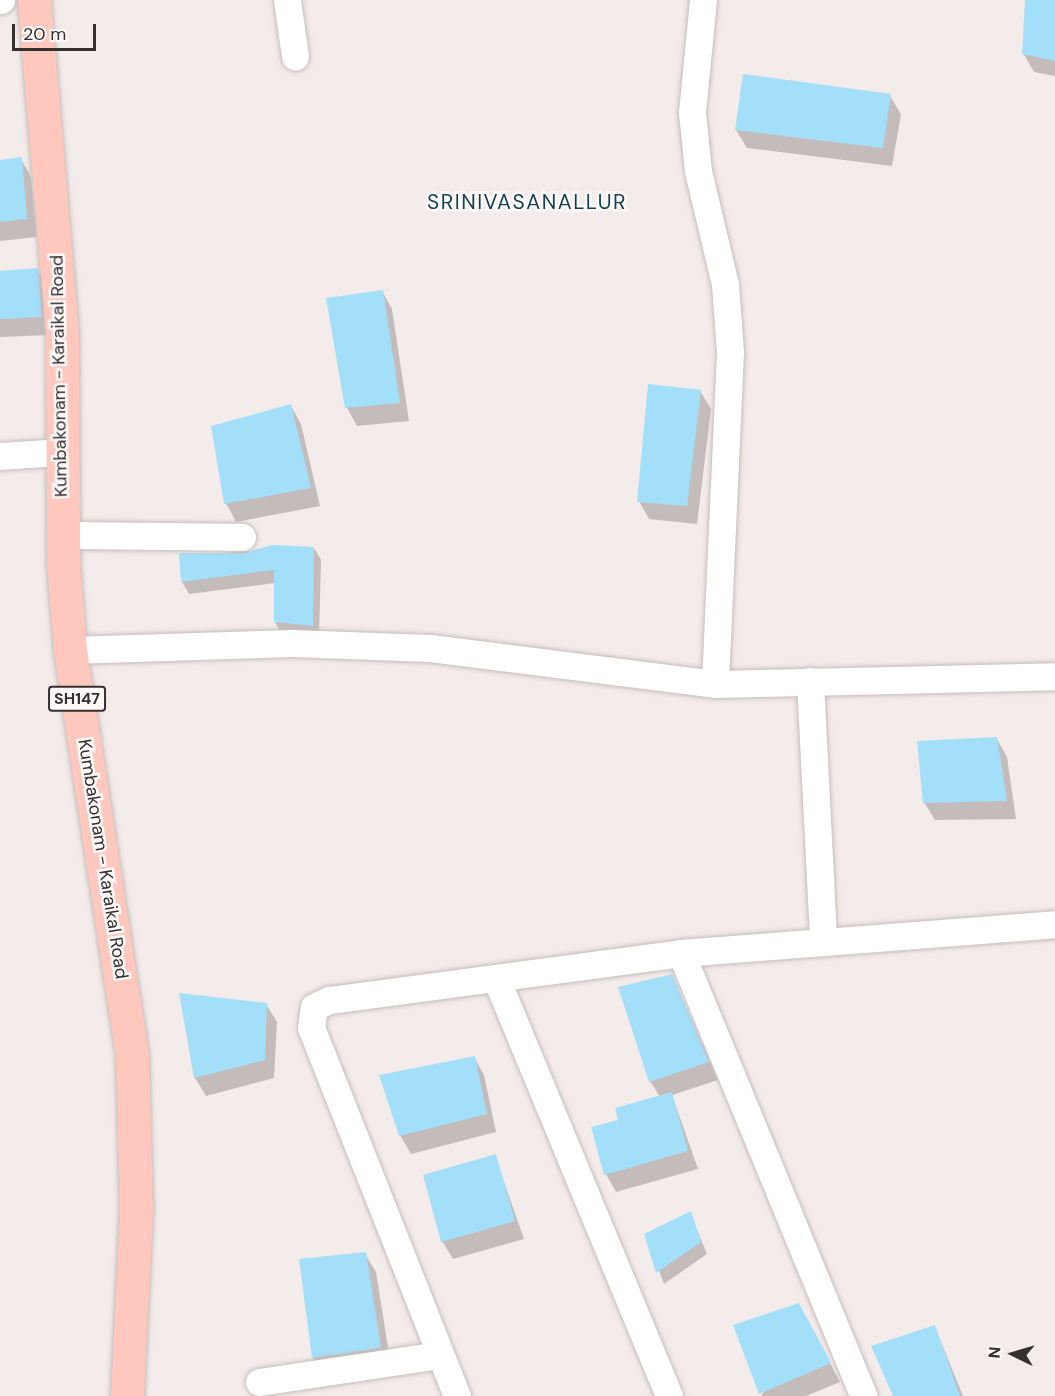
<!DOCTYPE html>
<html>
<head>
<meta charset="utf-8">
<style>
	body { margin:0 }
	#map { position:relative; width:1055px; height:1396px; overflow:hidden; background:#f4ecea; font-family:"DM Sans",sans-serif }
	div>[style] { position:absolute }
	[style*='--x'] { left:calc(var(--x)*1px); top:calc(var(--y)*1px); width:calc(var(--w)*1px); rotate:calc(var(--a)*1deg) }
	.shadow>* { inset:0; background:#0003 }
	.building>* { inset:0; background:#a4dffa }
	.roads { filter:drop-shadow(0 0 2px #c6bebc) drop-shadow(0 0 2px #c6bebc) }
	.minor>* { height:27px; margin:-13.5px; padding:0 13.5px; transform-origin:13.5px; border-radius:13.5px; background:#fff }
	.primary>* { height:33px; margin:-16.5px; padding:0 16.5px; transform-origin:16.5px; border-radius:16.5px; background:#fec8be }
	span { translate:-50% -50%; white-space:nowrap; text-align:center; line-height:1.15; -webkit-text-stroke:5px #fffaf9; paint-order:stroke }
	.shield-label span { padding:2px 4px; background:#fffaf9; border:2px solid; border-radius:4px; -webkit-text-stroke-width:0 }
	.shield-label { font-size:16px; color:#33302f; font-weight:700 }
	.street-label { font-size:18px; color:#33302f }
	.quarter-label { font-size:21px; color:#114255; letter-spacing:1.5px }
	.north { position:absolute; left:983px; top:1324px; width:60px; height:60px; -webkit-text-stroke:4px #fffaf9; paint-order:stroke; rotate:275deg; font-size:16px; font-weight:700; line-height:24px; text-align:center; color:#33302f }
	.north::after { content:''; display:block; margin:auto; width:21px; height:27px; background:#33302f; clip-path:polygon(50% 0,100% 100%,50% 72%,0 100%) }
	.scale { position:absolute; left:12px; top:24px; width:84px; height:27px; box-sizing:border-box; border:3px solid #33302f; border-top:0; padding-left:8px; font-size:18px; line-height:21px; white-space:nowrap; color:#33302f; -webkit-text-stroke:4px #fffaf9; paint-order:stroke }
</style>
</head>
<body>
<div id="map">
	<div class="shadow">
		<i style="clip-path:polygon(1027px 0,1055px 0,1055px 76px,1034px 72px,1023px 53px)"></i>
		<i style="clip-path:polygon(745px 75px,890px 96px,901px 114px,892px 166px,747px 148px,736px 130px)"></i>
		<i style="clip-path:polygon(21px 159px,31px 177px,37px 237px,0 241px,0 162px)"></i>
		<i style="clip-path:polygon(37px 269px,47px 287px,51px 335px,0 337px,0 272px)"></i>
		<i style="clip-path:polygon(382px 291px,392px 309px,409px 421px,357px 426px,347px 408px)"></i>
		<i style="clip-path:polygon(700px 391px,711px 409px,697px 524px,649px 519px,639px 501px)"></i>
		<i style="clip-path:polygon(291px 406px,301px 424px,320px 506px,236px 522px,226px 503px)"></i>
		<i style="clip-path:polygon(314px 548px,321px 560px,319px 637px,282px 634px,275px 622px,275px 583px,189px 594px,182px 582px,181px 555px)"></i>
		<i style="clip-path:polygon(997px 739px,1007px 757px,1016px 819px,935px 820px,924px 802px)"></i>
		<i style="clip-path:polygon(672px 975px,718px 1080px,672px 1095px,698px 1169px,616px 1192px,606px 1174px,620px 1121px,660px 1097px,650px 1081px)"></i>
		<i style="clip-path:polygon(181px 994px,266px 1004px,277px 1022px,274px 1078px,206px 1096px,195px 1078px)"></i>
		<i style="clip-path:polygon(474px 1057px,484px 1075px,496px 1132px,411px 1154px,400px 1135px)"></i>
		<i style="clip-path:polygon(495px 1156px,524px 1239px,453px 1259px,442px 1241px)"></i>
		<i style="clip-path:polygon(690px 1213px,707px 1254px,664px 1284px,646px 1235px)"></i>
		<i style="clip-path:polygon(365px 1254px,376px 1272px,391px 1366px,323px 1376px,313px 1358px)"></i>
		<i style="clip-path:polygon(809px 1323px,840px 1382px,806px 1396px,761px 1396px)"></i>
		<i style="clip-path:polygon(935px 1327px,963px 1396px,894px 1396px)"></i>
	</div>
	<div class="building">
		<i style="clip-path:polygon(1025px 0,1055px 0,1055px 61px,1022px 54px)"></i>
		<i style="clip-path:polygon(743px 74px,891px 94px,883px 148px,735px 130px)"></i>
		<i style="clip-path:polygon(22px 157px,27px 219px,0 222px,0 160px)"></i>
		<i style="clip-path:polygon(38px 268px,42px 317px,0 319px,0 271px)"></i>
		<i style="clip-path:polygon(383px 290px,400px 403px,345px 408px,326px 298px)"></i>
		<i style="clip-path:polygon(648px 384px,701px 390px,687px 506px,637px 502px)"></i>
		<i style="clip-path:polygon(291px 404px,311px 488px,224px 504px,211px 426px)"></i>
		<i style="clip-path:polygon(273px 545px,314px 547px,313px 626px,274px 622px,274px 570px,181px 582px,179px 553px,242px 553px)"></i>
		<i style="clip-path:polygon(997px 737px,1007px 801px,923px 803px,917px 741px)"></i>
		<i style="clip-path:polygon(672px 974px,709px 1062px,649px 1082px,618px 987px)"></i>
		<i style="clip-path:polygon(179px 993px,267px 1003px,265px 1060px,194px 1078px)"></i>
		<i style="clip-path:polygon(475px 1056px,487px 1114px,399px 1136px,379px 1075px)"></i>
		<i style="clip-path:polygon(672px 1092px,688px 1151px,604px 1175px,591px 1127px,618px 1120px,615px 1108px)"></i>
		<i style="clip-path:polygon(496px 1154px,515px 1221px,441px 1242px,423px 1175px)"></i>
		<i style="clip-path:polygon(691px 1211px,701px 1242px,656px 1273px,644px 1234px)"></i>
		<i style="clip-path:polygon(366px 1252px,381px 1348px,312px 1358px,299px 1259px)"></i>
		<i style="clip-path:polygon(799px 1303px,831px 1363px,759px 1394px,733px 1325px)"></i>
		<i style="clip-path:polygon(935px 1325px,960px 1396px,893px 1396px,871px 1346px)"></i>
	</div>
	<div class="roads">
		<div class="minor">
			<i style="--x:0;--y:0;--w:1;--a:0"></i>
			<i style="--x:287;--y:0;--w:57;--a:81.9"></i>
			<i style="--x:703;--y:0;--w:113;--a:95.6"></i>
			<i style="--x:692;--y:112;--w:59;--a:84.2"></i>
			<i style="--x:698;--y:171;--w:116;--a:76.6"></i>
			<i style="--x:725;--y:284;--w:68;--a:85.8"></i>
			<i style="--x:730;--y:352;--w:332;--a:92.6"></i>
			<i style="--x:0;--y:456;--w:62;--a:-3.7"></i>
			<i style="--x:62;--y:535;--w:180;--a:0.6"></i>
			<i style="--x:70;--y:650;--w:222;--a:-1.8"></i>
			<i style="--x:292;--y:643;--w:138;--a:2.1"></i>
			<i style="--x:430;--y:648;--w:287;--a:7.2"></i>
			<i style="--x:715;--y:684;--w:340;--a:-1.3"></i>
			<i style="--x:810;--y:681;--w:261;--a:87.1"></i>
			<i style="--x:681;--y:953;--w:479;--a:67.6"></i>
			<i style="--x:496;--y:978;--w:452;--a:67.5"></i>
			<i style="--x:259;--y:1382;--w:183;--a:-8.5"></i>
			<i style="--x:457;--y:1396;--w:396;--a:-111.6"></i>
			<i style="--x:311;--y:1028;--w:21;--a:-82"></i>
			<i style="--x:314;--y:1007;--w:17;--a:-25"></i>
			<i style="--x:329;--y:1000;--w:355;--a:-7.6"></i>
			<i style="--x:681;--y:953;--w:375;--a:-4.4"></i>
		</div>
		<div class="primary">
			<i style="--x:34;--y:0;--w:335;--a:85.2"></i>
			<i style="--x:62;--y:334;--w:229;--a:89.7"></i>
			<i style="--x:63;--y:563;--w:87;--a:85.4"></i>
			<i style="--x:70;--y:650;--w:411;--a:81.3"></i>
			<i style="--x:132;--y:1056;--w:153;--a:88.5"></i>
			<i style="--x:136;--y:1209;--w:187;--a:92.8"></i>
		</div>
	</div>
	<div class="shield-label">
		<span style="left:77px;top:699px">SH147</span>
	</div>
	<div class="street-label">
		<span style="left:59px;top:376px;rotate:-91deg">Kumbakonam - Karaikal Road</span>
		<span style="left:103px;top:859px;rotate:81deg">Kumbakonam - Karaikal Road</span>
	</div>
	<div class="quarter-label">
		<span style="left:527px;top:202px">SRINIVASANALLUR</span>
	</div>
	<div class="north">N</div>
	<div class="scale">20 m</div>
</div>
</body>
</html>
